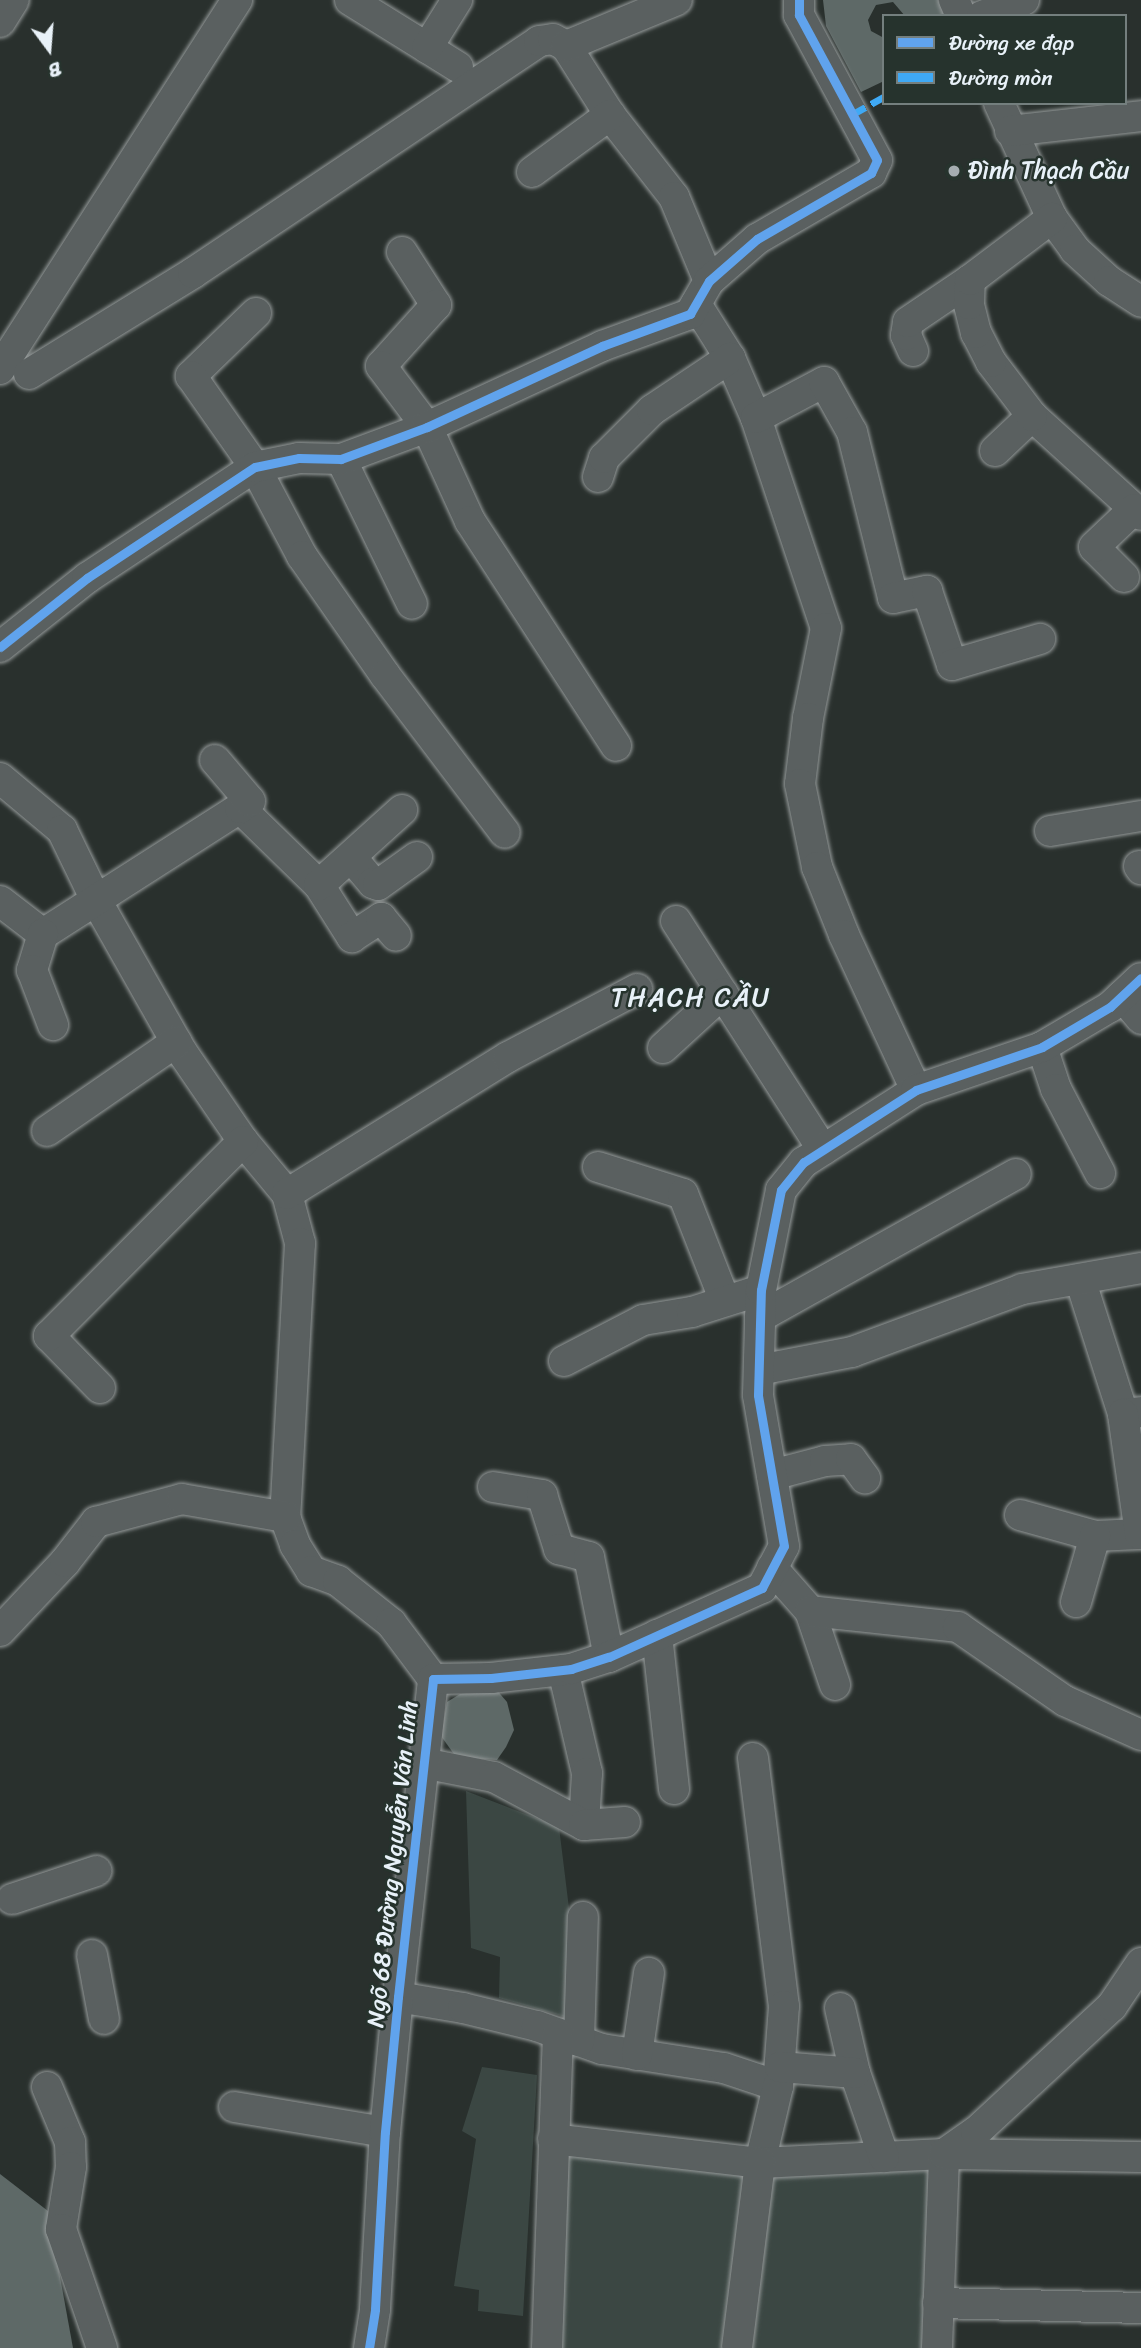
<!DOCTYPE html>
<html>
<head>
<meta charset="utf-8">
<style>
	body { margin:0 }
	#map { position:relative; width:1141px; height:2348px; overflow:hidden; background:#29302d; font-family:Sriracha,sans-serif }
	div>[style] { position:absolute }
	[style*='--x'] { left:calc(var(--x)*1px); top:calc(var(--y)*1px); width:calc(var(--w)*1px); rotate:calc(var(--a)*1deg) }
	.green>* { inset:0; background:#3b4743 }
	.water>* { inset:0; background:#5e6967 }
	.roads { filter:drop-shadow(0 0 2px #959a9a) drop-shadow(0 0 2px #959a9a) }
	.street>* { height:30px; margin:-15px; padding:0 15px; transform-origin:15px; border-radius:15px; background:#5a6060 }
	.quiet>* { height:7px; margin-top:-3.5px; transform-origin:0; background:repeating-linear-gradient(90deg,#3fa9f5 0 14px,transparent 0 21px) }
	.cycleway>* { height:9px; margin:-4.5px; padding:0 4.5px; transform-origin:4.5px; border-radius:4.5px; background:#60a3ed }
	.dots>* { width:19px; height:19px; translate:-50% -50%; box-sizing:border-box; border:4px solid #26332d; border-radius:50% }
	span { translate:-50% -50%; white-space:nowrap; text-align:center; line-height:1.15; -webkit-text-stroke:5px #26332d; paint-order:stroke }
	.poi-label { font-size:24px; color:#e8f1f8 }
	.left { translate:0 -50%; text-align:left }
	.street-label { font-size:24px; color:#e8f1f8 }
	.neighbourhood-label { font-size:26px; color:#e8f1f8; letter-spacing:2px }
	.legend { position:absolute; left:882px; top:14px; width:245px; height:91px; box-sizing:border-box; background:#26332d; border:2px solid #747f7e; margin:0; padding:9px 12px; list-style:none; font-size:21px; color:#e8f1f8 }
	.legend li { display:flex; align-items:center; gap:14px; height:35px }
	.legend b { width:35px; border:2px solid #747f7e }
	.north { position:absolute; left:14px; top:14px; width:70px; height:70px; -webkit-text-stroke:5px #26332d; paint-order:stroke; rotate:164deg; font-size:19px; font-weight:700; line-height:28px; text-align:center; color:#e8f1f8 }
	.north::after { content:''; display:block; margin:auto; width:24px; height:32px; background:#e8f1f8; clip-path:polygon(50% 0,100% 100%,50% 72%,0 100%) }
</style>
</head>
<body>
<div id="map">
	<div class="green">
		<i style="clip-path:polygon(466px 1791px,559px 1827px,583px 2022px,499px 1998px,500px 1957px,471px 1948px)"></i>
		<i style="clip-path:polygon(482px 2067px,537px 2075px,523px 2316px,478px 2311px,479px 2290px,454px 2286px,476px 2139px,462px 2131px)"></i>
		<i style="clip-path:polygon(553px 2139px,760px 2163px,944px 2154px,937px 2348px,544px 2348px)"></i>
	</div>
	<div class="water">
		<i style="clip-path:polygon(823px 0,938px 0,945px 16px,905px 16px,893px 2px,876px 5px,868px 20px,871px 31px,884px 38px,884px 81px,861px 92px,826px 26px)"></i>
		<i style="clip-path:polygon(495px 1688px,507px 1702px,514px 1730px,506px 1747px,497px 1760px,456px 1757px,441px 1736px,447px 1702px,460px 1694px)"></i>
		<i style="clip-path:polygon(0 2174px,48px 2211px,73px 2348px,0 2348px)"></i>
	</div>
	<div class="roads">
		<div class="street">
			<i style="--x:350;--y:0;--w:127;--a:31.8"></i>
			<i style="--x:954;--y:0;--w:17;--a:66"></i>
			<i style="--x:982;--y:16;--w:45;--a:-20.9"></i>
			<i style="--x:0;--y:22;--w:26;--a:-58"></i>
			<i style="--x:566;--y:46;--w:82;--a:57.5"></i>
			<i style="--x:610;--y:115;--w:104;--a:52"></i>
			<i style="--x:674;--y:197;--w:91;--a:67.4"></i>
			<i style="--x:427;--y:48;--w:57;--a:-58"></i>
			<i style="--x:999;--y:103;--w:127;--a:65.3"></i>
			<i style="--x:1052;--y:218;--w:39;--a:54"></i>
			<i style="--x:1075;--y:250;--w:46;--a:42.4"></i>
			<i style="--x:1109;--y:281;--w:38;--a:33"></i>
			<i style="--x:1010;--y:131;--w:132;--a:-6.5"></i>
			<i style="--x:532;--y:172;--w:97;--a:-36.2"></i>
			<i style="--x:402;--y:252;--w:63;--a:57.3"></i>
			<i style="--x:436;--y:305;--w:82;--a:132"></i>
			<i style="--x:381;--y:366;--w:76;--a:53"></i>
			<i style="--x:427;--y:427;--w:103;--a:65.4"></i>
			<i style="--x:470;--y:521;--w:268;--a:57"></i>
			<i style="--x:696;--y:304;--w:64;--a:57.8"></i>
			<i style="--x:730;--y:358;--w:65;--a:66.6"></i>
			<i style="--x:756;--y:418;--w:221;--a:71.6"></i>
			<i style="--x:826;--y:628;--w:92;--a:101.3"></i>
			<i style="--x:808;--y:718;--w:66;--a:96.9"></i>
			<i style="--x:800;--y:784;--w:85;--a:78.4"></i>
			<i style="--x:817;--y:867;--w:73;--a:68.3"></i>
			<i style="--x:844;--y:935;--w:171;--a:65.1"></i>
			<i style="--x:256;--y:313;--w:91;--a:135.9"></i>
			<i style="--x:191;--y:376;--w:111;--a:54.9"></i>
			<i style="--x:255;--y:467;--w:101;--a:62.2"></i>
			<i style="--x:302;--y:556;--w:145;--a:55.1"></i>
			<i style="--x:385;--y:675;--w:198;--a:52.8"></i>
			<i style="--x:913;--y:351;--w:17;--a:-114"></i>
			<i style="--x:906;--y:335;--w:13;--a:-81"></i>
			<i style="--x:908;--y:322;--w:75;--a:-34.1"></i>
			<i style="--x:0;--y:369;--w:439;--a:-57.3"></i>
			<i style="--x:29;--y:374;--w:193;--a:-31.6"></i>
			<i style="--x:193;--y:273;--w:417;--a:-33.8"></i>
			<i style="--x:539;--y:41;--w:14;--a:-8"></i>
			<i style="--x:553;--y:39;--w:15;--a:28"></i>
			<i style="--x:566;--y:46;--w:120;--a:-22.5"></i>
			<i style="--x:1032;--y:416;--w:147;--a:42.2"></i>
			<i style="--x:756;--y:418;--w:77;--a:-27.9"></i>
			<i style="--x:824;--y:382;--w:57;--a:60.8"></i>
			<i style="--x:852;--y:432;--w:171;--a:76.1"></i>
			<i style="--x:893;--y:598;--w:35;--a:-12"></i>
			<i style="--x:927;--y:591;--w:78;--a:71.3"></i>
			<i style="--x:952;--y:665;--w:92;--a:-16.5"></i>
			<i style="--x:995;--y:451;--w:51;--a:-43.4"></i>
			<i style="--x:1032;--y:416;--w:68;--a:-127.2"></i>
			<i style="--x:991;--y:362;--w:33;--a:-117"></i>
			<i style="--x:976;--y:333;--w:30;--a:-104"></i>
			<i style="--x:969;--y:304;--w:24;--a:-88"></i>
			<i style="--x:970;--y:280;--w:103;--a:-37.1"></i>
			<i style="--x:341;--y:459;--w:161;--a:63.9"></i>
			<i style="--x:598;--y:477;--w:20;--a:-72"></i>
			<i style="--x:604;--y:458;--w:68;--a:-45"></i>
			<i style="--x:652;--y:410;--w:94;--a:-33.7"></i>
			<i style="--x:1124;--y:577;--w:42;--a:-135"></i>
			<i style="--x:1094;--y:547;--w:55;--a:-43.5"></i>
			<i style="--x:0;--y:647;--w:111;--a:-38.4"></i>
			<i style="--x:87;--y:578;--w:201;--a:-33.5"></i>
			<i style="--x:255;--y:467;--w:45;--a:-11.6"></i>
			<i style="--x:299;--y:458;--w:42;--a:1.4"></i>
			<i style="--x:341;--y:459;--w:92;--a:-20.4"></i>
			<i style="--x:427;--y:427;--w:193;--a:-24.8"></i>
			<i style="--x:602;--y:346;--w:94;--a:-20"></i>
			<i style="--x:690;--y:314;--w:38;--a:-60"></i>
			<i style="--x:709;--y:281;--w:64;--a:-41.2"></i>
			<i style="--x:757;--y:239;--w:132;--a:-30.1"></i>
			<i style="--x:871;--y:173;--w:14;--a:-65"></i>
			<i style="--x:877;--y:160;--w:165;--a:-118.3"></i>
			<i style="--x:799;--y:15;--w:15;--a:-90"></i>
			<i style="--x:0;--y:778;--w:81;--a:40"></i>
			<i style="--x:62;--y:830;--w:80;--a:64.1"></i>
			<i style="--x:97;--y:902;--w:172;--a:60.5"></i>
			<i style="--x:182;--y:1052;--w:108;--a:55.6"></i>
			<i style="--x:243;--y:1141;--w:69;--a:50.3"></i>
			<i style="--x:287;--y:1194;--w:51;--a:75.1"></i>
			<i style="--x:300;--y:1243;--w:274;--a:93.1"></i>
			<i style="--x:285;--y:1517;--w:30;--a:70"></i>
			<i style="--x:295;--y:1545;--w:31;--a:58"></i>
			<i style="--x:311;--y:1571;--w:29;--a:20"></i>
			<i style="--x:338;--y:1581;--w:68;--a:38.4"></i>
			<i style="--x:391;--y:1623;--w:70;--a:53.1"></i>
			<i style="--x:240;--y:808;--w:110;--a:44.3"></i>
			<i style="--x:319;--y:885;--w:62;--a:57.6"></i>
			<i style="--x:352;--y:937;--w:35;--a:-33"></i>
			<i style="--x:381;--y:918;--w:23;--a:50"></i>
			<i style="--x:1050;--y:831;--w:92;--a:-9.4"></i>
			<i style="--x:351;--y:857;--w:34;--a:50"></i>
			<i style="--x:373;--y:883;--w:5;--a:22"></i>
			<i style="--x:378;--y:885;--w:48;--a:-35.7"></i>
			<i style="--x:1139;--y:866;--w:4;--a:56"></i>
			<i style="--x:319;--y:885;--w:112;--a:-42.1"></i>
			<i style="--x:0;--y:901;--w:54;--a:37.5"></i>
			<i style="--x:43;--y:934;--w:234;--a:-32.6"></i>
			<i style="--x:240;--y:808;--w:12;--a:-35"></i>
			<i style="--x:250;--y:801;--w:54;--a:-130.5"></i>
			<i style="--x:676;--y:921;--w:272;--a:57.3"></i>
			<i style="--x:43;--y:934;--w:38;--a:107"></i>
			<i style="--x:32;--y:970;--w:59;--a:69.1"></i>
			<i style="--x:1122;--y:996;--w:30;--a:50"></i>
			<i style="--x:1042;--y:1047;--w:44;--a:71.6"></i>
			<i style="--x:1056;--y:1089;--w:95;--a:62.4"></i>
			<i style="--x:663;--y:1048;--w:81;--a:-42.5"></i>
			<i style="--x:47;--y:1131;--w:157;--a:-34.6"></i>
			<i style="--x:598;--y:1167;--w:89;--a:17.6"></i>
			<i style="--x:683;--y:1194;--w:115;--a:68.6"></i>
			<i style="--x:287;--y:1194;--w:260;--a:-31.8"></i>
			<i style="--x:508;--y:1057;--w:146;--a:-27.8"></i>
			<i style="--x:1080;--y:1279;--w:142;--a:72.3"></i>
			<i style="--x:1123;--y:1414;--w:18;--a:-6"></i>
			<i style="--x:760;--y:1317;--w:293;--a:-29.2"></i>
			<i style="--x:564;--y:1361;--w:89;--a:-27.4"></i>
			<i style="--x:643;--y:1320;--w:50;--a:-9.3"></i>
			<i style="--x:692;--y:1312;--w:72;--a:-17.7"></i>
			<i style="--x:759;--y:1370;--w:95;--a:-11"></i>
			<i style="--x:852;--y:1352;--w:181;--a:-20.3"></i>
			<i style="--x:1022;--y:1289;--w:121;--a:-10"></i>
			<i style="--x:100;--y:1388;--w:73;--a:-134.4"></i>
			<i style="--x:49;--y:1336;--w:275;--a:-45.1"></i>
			<i style="--x:772;--y:1475;--w:55;--a:-14.8"></i>
			<i style="--x:825;--y:1461;--w:26;--a:-4"></i>
			<i style="--x:851;--y:1459;--w:24;--a:54"></i>
			<i style="--x:493;--y:1487;--w:50;--a:9.3"></i>
			<i style="--x:542;--y:1495;--w:57;--a:72.5"></i>
			<i style="--x:559;--y:1549;--w:31;--a:15"></i>
			<i style="--x:589;--y:1557;--w:102;--a:78.7"></i>
			<i style="--x:1020;--y:1515;--w:78;--a:15.6"></i>
			<i style="--x:1095;--y:1536;--w:45;--a:-2.5"></i>
			<i style="--x:1140;--y:1534;--w:121;--a:-98.1"></i>
			<i style="--x:772;--y:1568;--w:57;--a:48.5"></i>
			<i style="--x:810;--y:1611;--w:78;--a:71.3"></i>
			<i style="--x:1076;--y:1602;--w:69;--a:-73.9"></i>
			<i style="--x:810;--y:1611;--w:149;--a:6.2"></i>
			<i style="--x:958;--y:1627;--w:130;--a:34.7"></i>
			<i style="--x:1065;--y:1701;--w:83;--a:24.1"></i>
			<i style="--x:0;--y:1631;--w:95;--a:-46.7"></i>
			<i style="--x:65;--y:1562;--w:51;--a:-52.2"></i>
			<i style="--x:96;--y:1522;--w:89;--a:-15"></i>
			<i style="--x:182;--y:1499;--w:105;--a:9.9"></i>
			<i style="--x:657;--y:1635;--w:155;--a:83.7"></i>
			<i style="--x:563;--y:1670;--w:106;--a:76.9"></i>
			<i style="--x:587;--y:1773;--w:52;--a:93.3"></i>
			<i style="--x:753;--y:1758;--w:250;--a:82.9"></i>
			<i style="--x:784;--y:2006;--w:80;--a:94.3"></i>
			<i style="--x:423;--y:1763;--w:72;--a:11.2"></i>
			<i style="--x:494;--y:1777;--w:102;--a:28.1"></i>
			<i style="--x:584;--y:1825;--w:41;--a:-4.2"></i>
			<i style="--x:12;--y:1899;--w:89;--a:-18.4"></i>
			<i style="--x:92;--y:1955;--w:65;--a:79.4"></i>
			<i style="--x:398;--y:1997;--w:66;--a:9.6"></i>
			<i style="--x:463;--y:2008;--w:76;--a:13.7"></i>
			<i style="--x:537;--y:2026;--w:69;--a:19.5"></i>
			<i style="--x:602;--y:2049;--w:123;--a:8.9"></i>
			<i style="--x:724;--y:2068;--w:57;--a:18.4"></i>
			<i style="--x:778;--y:2086;--w:79;--a:103.2"></i>
			<i style="--x:760;--y:2163;--w:184;--a:-2.8"></i>
			<i style="--x:944;--y:2154;--w:39;--a:-35"></i>
			<i style="--x:976;--y:2132;--w:185;--a:-42.8"></i>
			<i style="--x:1112;--y:2006;--w:52;--a:-56"></i>
			<i style="--x:840;--y:2008;--w:67;--a:77"></i>
			<i style="--x:855;--y:2073;--w:89;--a:71"></i>
			<i style="--x:579;--y:2041;--w:124;--a:-88.2"></i>
			<i style="--x:637;--y:2055;--w:83;--a:-81.7"></i>
			<i style="--x:780;--y:2067;--w:75;--a:4.6"></i>
			<i style="--x:47;--y:2087;--w:60;--a:67.3"></i>
			<i style="--x:70;--y:2142;--w:25;--a:88"></i>
			<i style="--x:71;--y:2167;--w:63;--a:99.2"></i>
			<i style="--x:61;--y:2229;--w:126;--a:71"></i>
			<i style="--x:234;--y:2107;--w:153;--a:9.4"></i>
			<i style="--x:553;--y:2139;--w:208;--a:6.6"></i>
			<i style="--x:760;--y:2163;--w:186;--a:97.1"></i>
			<i style="--x:938;--y:2303;--w:203;--a:1.4"></i>
			<i style="--x:369;--y:2348;--w:39;--a:-81"></i>
			<i style="--x:375;--y:2309;--w:177;--a:-86.8"></i>
			<i style="--x:385;--y:2132;--w:136;--a:-84.5"></i>
			<i style="--x:398;--y:1997;--w:320;--a:-83.7"></i>
			<i style="--x:433;--y:1679;--w:58;--a:-1"></i>
			<i style="--x:491;--y:1678;--w:81;--a:-6.4"></i>
			<i style="--x:571;--y:1669;--w:40;--a:-18"></i>
			<i style="--x:609;--y:1657;--w:168;--a:-24.3"></i>
			<i style="--x:762;--y:1588;--w:47;--a:-62.4"></i>
			<i style="--x:784;--y:1546;--w:153;--a:-99.8"></i>
			<i style="--x:758;--y:1395;--w:105;--a:-88.4"></i>
			<i style="--x:761;--y:1290;--w:102;--a:-78.7"></i>
			<i style="--x:781;--y:1190;--w:36;--a:-51"></i>
			<i style="--x:804;--y:1162;--w:133;--a:-32.7"></i>
			<i style="--x:916;--y:1090;--w:133;--a:-18.8"></i>
			<i style="--x:1042;--y:1047;--w:79;--a:-30.5"></i>
			<i style="--x:1110;--y:1007;--w:42;--a:-43.1"></i>
			<i style="--x:547;--y:2348;--w:314;--a:-88"></i>
			<i style="--x:937;--y:2348;--w:194;--a:-87.9"></i>
			<i style="--x:944;--y:2154;--w:197;--a:0.9"></i>
		</div>
	</div>
	<div class="quiet">
		<i style="--x:853;--y:114;--w:35;--a:-29"></i>
	</div>
	<div class="cycleway">
		<i style="--x:0;--y:647;--w:111;--a:-38.4"></i>
		<i style="--x:87;--y:578;--w:201;--a:-33.5"></i>
		<i style="--x:255;--y:467;--w:45;--a:-11.6"></i>
		<i style="--x:299;--y:458;--w:42;--a:1.4"></i>
		<i style="--x:341;--y:459;--w:92;--a:-20.4"></i>
		<i style="--x:427;--y:427;--w:193;--a:-24.8"></i>
		<i style="--x:602;--y:346;--w:94;--a:-20"></i>
		<i style="--x:690;--y:314;--w:38;--a:-60"></i>
		<i style="--x:709;--y:281;--w:64;--a:-41.2"></i>
		<i style="--x:757;--y:239;--w:132;--a:-30.1"></i>
		<i style="--x:871;--y:173;--w:14;--a:-65"></i>
		<i style="--x:877;--y:160;--w:165;--a:-118.3"></i>
		<i style="--x:799;--y:15;--w:15;--a:-90"></i>
		<i style="--x:369;--y:2348;--w:39;--a:-81"></i>
		<i style="--x:375;--y:2309;--w:177;--a:-86.8"></i>
		<i style="--x:385;--y:2132;--w:136;--a:-84.5"></i>
		<i style="--x:398;--y:1997;--w:320;--a:-83.7"></i>
		<i style="--x:433;--y:1679;--w:58;--a:-1"></i>
		<i style="--x:491;--y:1678;--w:81;--a:-6.4"></i>
		<i style="--x:571;--y:1669;--w:40;--a:-18"></i>
		<i style="--x:609;--y:1657;--w:168;--a:-24.3"></i>
		<i style="--x:762;--y:1588;--w:47;--a:-62.4"></i>
		<i style="--x:784;--y:1546;--w:153;--a:-99.8"></i>
		<i style="--x:758;--y:1395;--w:105;--a:-88.4"></i>
		<i style="--x:761;--y:1290;--w:102;--a:-78.7"></i>
		<i style="--x:781;--y:1190;--w:36;--a:-51"></i>
		<i style="--x:804;--y:1162;--w:133;--a:-32.7"></i>
		<i style="--x:916;--y:1090;--w:133;--a:-18.8"></i>
		<i style="--x:1042;--y:1047;--w:79;--a:-30.5"></i>
		<i style="--x:1110;--y:1007;--w:42;--a:-43.1"></i>
	</div>
	<div class="dots">
		<i style="left:954px;top:171px;background:#a5adb1"></i>
	</div>
	<div class="poi-label">
		<span class="left" style="left:968px;top:171px">Đình Thạch Cầu</span>
	</div>
	<div class="street-label">
		<span style="left:393px;top:1864px;rotate:-84deg">Ngõ 68 Đường Nguyễn Văn Linh</span>
	</div>
	<div class="neighbourhood-label">
		<span style="left:691px;top:998px">THẠCH CẦU</span>
	</div>
	<ul class="legend">
	<li><b style="height:9px;background:#60a3ed"></b>Đường xe đạp</li>
	<li><b style="height:9px;background:#3fa9f5"></b>Đường mòn</li>
	</ul>
	<div class="north">B</div>
</div>
</body>
</html>
